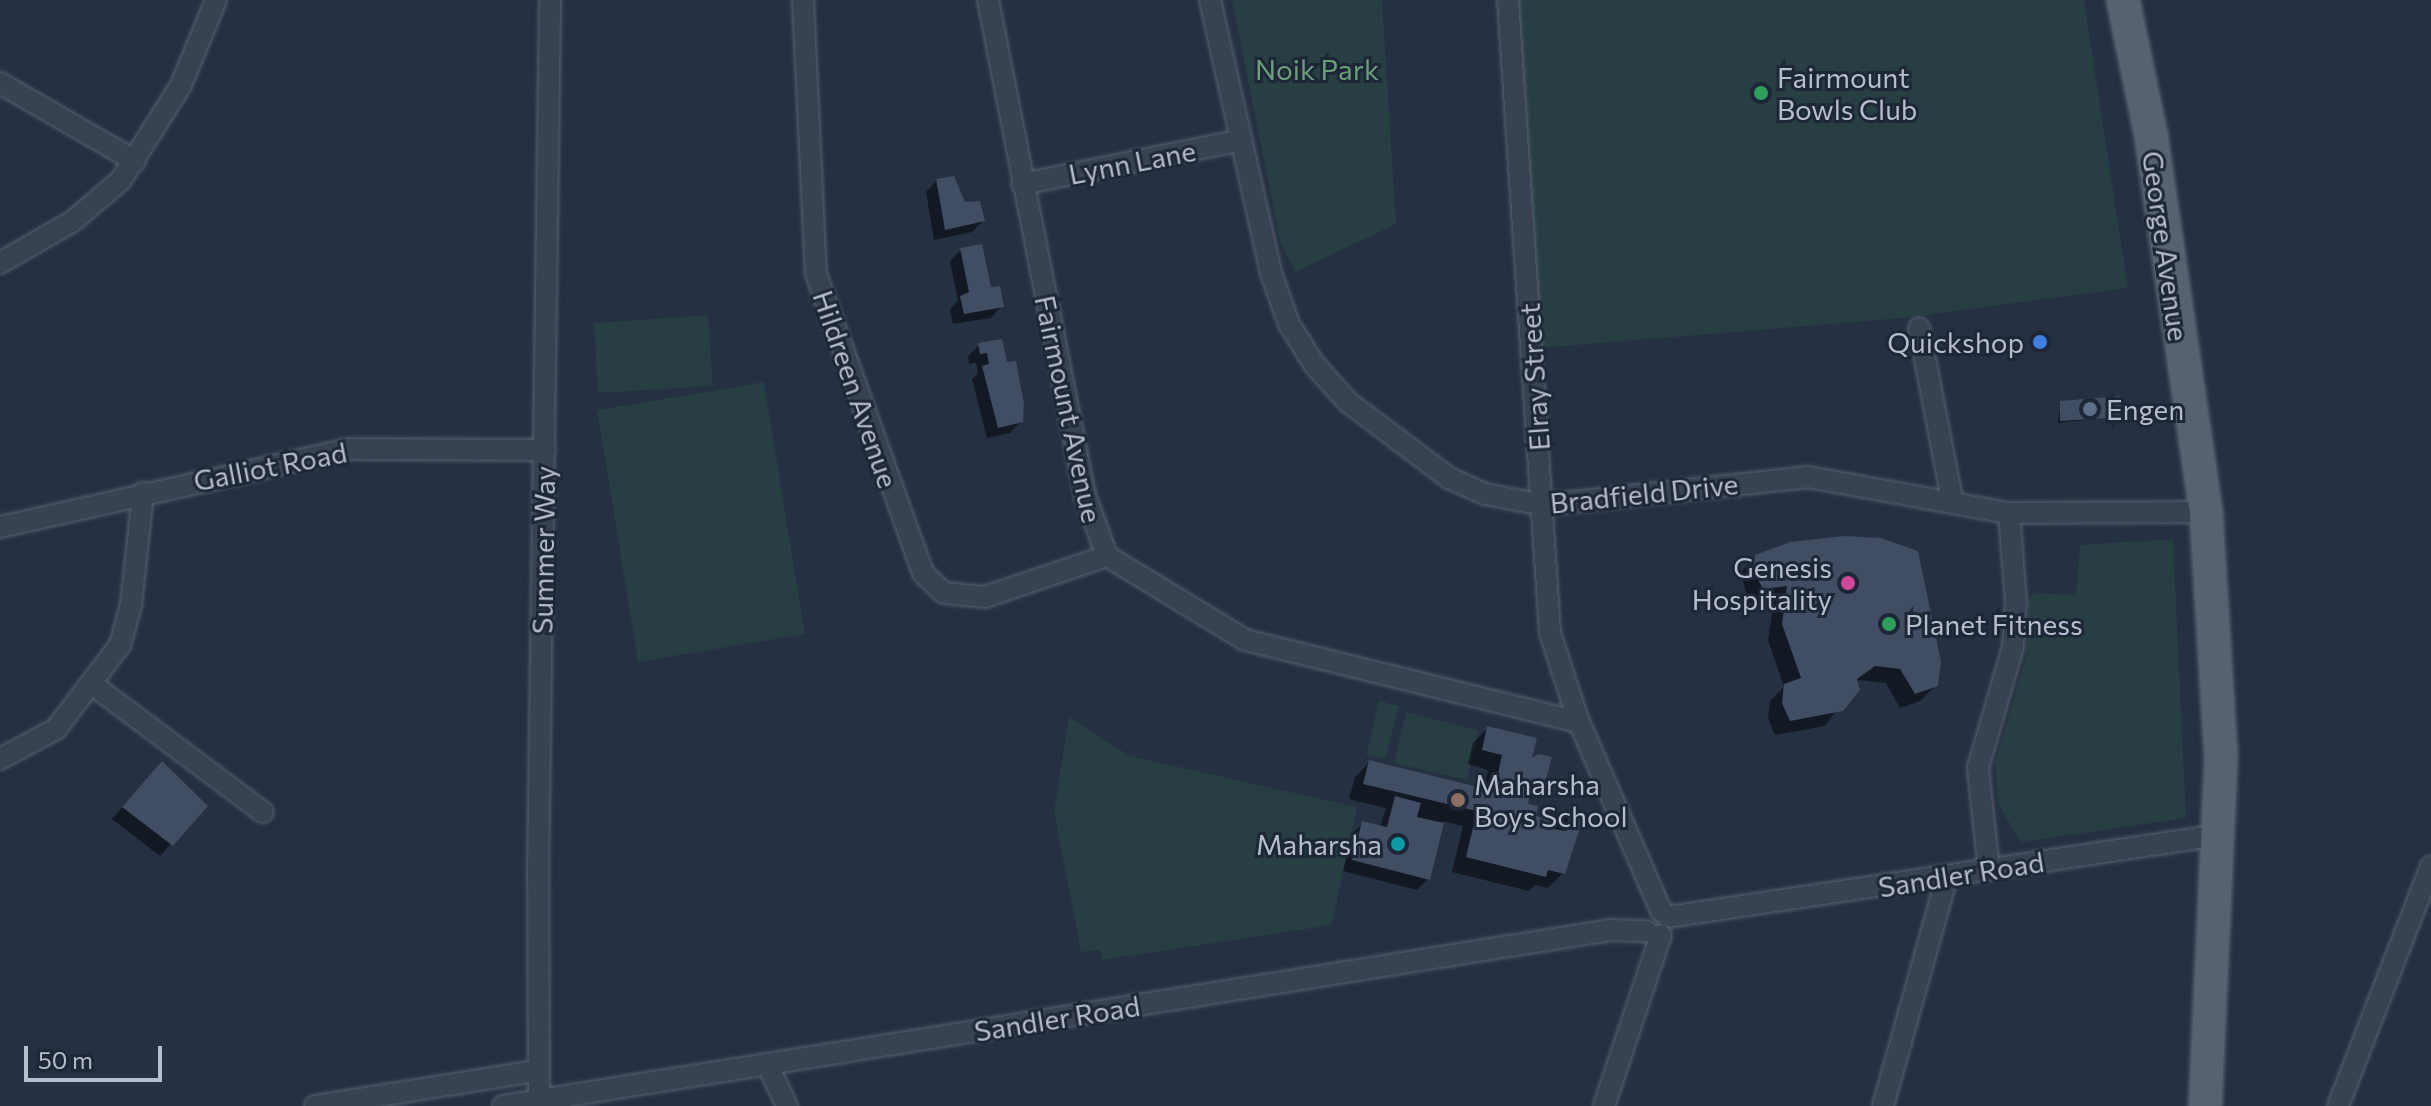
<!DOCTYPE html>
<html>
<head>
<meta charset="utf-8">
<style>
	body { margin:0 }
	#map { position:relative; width:2431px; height:1106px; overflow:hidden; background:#253042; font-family:Commissioner,sans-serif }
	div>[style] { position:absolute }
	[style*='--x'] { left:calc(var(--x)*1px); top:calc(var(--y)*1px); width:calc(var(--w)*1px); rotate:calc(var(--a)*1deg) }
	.green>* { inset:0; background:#273e43 }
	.shadow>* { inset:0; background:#0007 }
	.building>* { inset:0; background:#414d62 }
	.roads { filter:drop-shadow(0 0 2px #57606f) drop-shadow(0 0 2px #57606f) }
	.minor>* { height:20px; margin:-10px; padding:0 10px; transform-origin:10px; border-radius:10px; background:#394252 }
	.primary>* { height:32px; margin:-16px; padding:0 16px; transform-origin:16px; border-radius:16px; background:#576171 }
	.dots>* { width:22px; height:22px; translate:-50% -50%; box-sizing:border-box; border:4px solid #1e2737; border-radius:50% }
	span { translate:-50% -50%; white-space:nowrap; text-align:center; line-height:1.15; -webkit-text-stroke:6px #1e2737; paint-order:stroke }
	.park-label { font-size:28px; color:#6c9e79 }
	.poi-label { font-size:28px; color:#b6bdcc }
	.left { translate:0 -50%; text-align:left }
	.right { translate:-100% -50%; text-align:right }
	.street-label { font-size:28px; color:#b6bdcc }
	.scale { position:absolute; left:24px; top:1046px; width:138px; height:36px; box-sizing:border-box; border:4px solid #b6bdcc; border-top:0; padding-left:10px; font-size:24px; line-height:28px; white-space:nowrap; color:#b6bdcc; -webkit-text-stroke:6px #1e2737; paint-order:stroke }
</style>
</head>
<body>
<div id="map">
	<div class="green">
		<i style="clip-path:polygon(1232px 0,1382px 0,1396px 224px,1295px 272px,1280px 241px)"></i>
		<i style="clip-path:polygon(1518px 0,2084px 0,2128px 288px,1903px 318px,1540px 348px)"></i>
		<i style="clip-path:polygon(708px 315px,713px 386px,598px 393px,594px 323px)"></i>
		<i style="clip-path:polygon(764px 382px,805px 634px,638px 662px,597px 410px)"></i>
		<i style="clip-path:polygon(2173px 539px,2186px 818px,2021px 842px,1998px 804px,1995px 763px,2026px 657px,2028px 602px,2034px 593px,2076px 595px,2080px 545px)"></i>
		<i style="clip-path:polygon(1379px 701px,1399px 706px,1385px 759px,1366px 754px)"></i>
		<i style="clip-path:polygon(1406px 712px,1478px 730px,1467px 780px,1394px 763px)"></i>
		<i style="clip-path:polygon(1069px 717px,1130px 756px,1357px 807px,1332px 925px,1102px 960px,1100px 950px,1081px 952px,1054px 811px)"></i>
	</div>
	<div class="shadow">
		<i style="clip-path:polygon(937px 180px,983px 221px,972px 232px,934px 240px,926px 192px)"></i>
		<i style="clip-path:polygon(961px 250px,1002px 306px,991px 318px,953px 324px,950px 309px,958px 301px,950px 261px)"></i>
		<i style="clip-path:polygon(1000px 341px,1021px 421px,1010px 433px,987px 438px,972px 379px,978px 373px,976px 363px,969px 364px,968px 356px,979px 345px)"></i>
		<i style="clip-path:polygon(2061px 403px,2122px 416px,2058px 423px)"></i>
		<i style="clip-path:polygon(1819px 539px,1880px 540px,1936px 685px,1920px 701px,1900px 708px,1886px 683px,1859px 680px,1825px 726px,1775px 735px,1768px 718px,1770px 701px,1784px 687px,1768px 640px,1774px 600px,1748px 603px,1741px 572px,1756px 557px)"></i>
		<i style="clip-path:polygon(1488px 728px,1529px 763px,1543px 786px,1526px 801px,1533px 818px,1552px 832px,1572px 811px,1582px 814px,1563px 873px,1548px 888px,1535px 885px,1529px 891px,1452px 872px,1463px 826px,1443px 821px,1428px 879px,1417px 890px,1343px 871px,1352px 834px,1363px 823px,1380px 827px,1386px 808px,1349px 799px,1355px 777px,1370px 762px,1484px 790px,1488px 770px,1468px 764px,1473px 743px)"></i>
		<i style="clip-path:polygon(151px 774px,205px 806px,160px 856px,112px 819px)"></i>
	</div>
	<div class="building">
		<i style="clip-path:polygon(954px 176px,965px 202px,980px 201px,985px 221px,945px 230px,936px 179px)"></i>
		<i style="clip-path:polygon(982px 244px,991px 287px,1000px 286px,1004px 307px,964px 314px,960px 296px,969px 292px,960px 248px)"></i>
		<i style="clip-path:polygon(1002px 339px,1007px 362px,1016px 361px,1024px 404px,1023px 422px,998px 428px,982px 366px,989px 364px,987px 353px,980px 354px,978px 343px)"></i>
		<i style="clip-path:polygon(2121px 396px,2124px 417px,2060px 421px,2060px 401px)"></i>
		<i style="clip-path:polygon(1845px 536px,1881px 538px,1918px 551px,1941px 662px,1938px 686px,1915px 694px,1900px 669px,1875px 666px,1857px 679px,1860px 690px,1843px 711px,1790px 721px,1782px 703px,1784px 684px,1801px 678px,1782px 624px,1787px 586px,1763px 589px,1752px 568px,1755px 555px,1790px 542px)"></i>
		<i style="clip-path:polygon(1487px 726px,1537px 738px,1532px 758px,1538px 754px,1552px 757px,1544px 787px,1532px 784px,1528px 804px,1538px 806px,1536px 816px,1556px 821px,1554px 829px,1566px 831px,1571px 809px,1585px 812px,1565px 874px,1548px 870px,1546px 877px,1466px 857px,1477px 811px,1363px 784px,1369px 760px,1494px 791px,1502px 755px,1482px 750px)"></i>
		<i style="clip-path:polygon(162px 761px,208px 806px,173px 846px,122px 807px)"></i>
		<i style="clip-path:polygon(1395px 796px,1421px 803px,1417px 817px,1444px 823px,1430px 880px,1352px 860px,1362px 821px,1387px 827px)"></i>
	</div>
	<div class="roads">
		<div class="minor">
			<i style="--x:803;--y:0;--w:274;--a:87.3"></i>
			<i style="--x:816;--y:274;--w:318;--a:70.3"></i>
			<i style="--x:923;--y:573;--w:29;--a:44"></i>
			<i style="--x:944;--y:593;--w:41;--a:5.6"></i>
			<i style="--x:985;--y:597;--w:129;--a:-18.6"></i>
			<i style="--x:988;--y:0;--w:504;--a:78.91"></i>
			<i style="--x:1085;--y:495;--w:65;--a:70.2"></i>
			<i style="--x:1107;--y:556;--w:162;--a:31.3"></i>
			<i style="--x:1245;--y:640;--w:344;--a:13.8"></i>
			<i style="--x:1210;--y:0;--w:280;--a:77.4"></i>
			<i style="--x:1271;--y:273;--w:54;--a:70.6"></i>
			<i style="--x:1289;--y:324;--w:47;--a:58"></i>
			<i style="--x:1314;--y:364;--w:51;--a:48.2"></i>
			<i style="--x:1348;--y:402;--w:126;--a:37"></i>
			<i style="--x:1449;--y:478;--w:39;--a:24"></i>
			<i style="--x:1485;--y:494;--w:59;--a:10.7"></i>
			<i style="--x:1543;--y:505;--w:266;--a:-6"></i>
			<i style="--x:1808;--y:477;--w:204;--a:10.2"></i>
			<i style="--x:2009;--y:513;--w:197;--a:-0.3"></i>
			<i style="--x:1508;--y:0;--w:634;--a:86.2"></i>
			<i style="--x:1550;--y:633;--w:94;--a:72"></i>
			<i style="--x:1579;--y:722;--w:206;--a:66.5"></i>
			<i style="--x:0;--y:83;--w:156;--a:30"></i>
			<i style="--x:1022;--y:184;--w:224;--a:-11.3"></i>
			<i style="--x:0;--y:263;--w:84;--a:-29.9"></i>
			<i style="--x:73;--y:221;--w:63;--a:-40.5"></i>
			<i style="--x:121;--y:180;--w:112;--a:-57.7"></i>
			<i style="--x:181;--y:85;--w:92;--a:-67.6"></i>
			<i style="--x:1919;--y:328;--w:175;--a:79.1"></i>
			<i style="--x:0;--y:527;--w:357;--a:-12.6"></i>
			<i style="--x:348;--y:449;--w:197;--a:0.3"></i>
			<i style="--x:93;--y:685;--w:212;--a:36.8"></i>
			<i style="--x:0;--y:759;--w:64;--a:-28.2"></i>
			<i style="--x:56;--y:729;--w:106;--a:-52.7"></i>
			<i style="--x:120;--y:645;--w:41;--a:-74.6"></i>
			<i style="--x:131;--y:605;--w:113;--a:-83.9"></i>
			<i style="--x:1989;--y:870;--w:103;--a:-96.2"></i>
			<i style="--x:1978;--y:768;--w:126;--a:-73.9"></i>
			<i style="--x:2013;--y:647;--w:45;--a:-86.2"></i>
			<i style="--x:2016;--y:602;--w:89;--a:-94.5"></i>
			<i style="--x:1668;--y:917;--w:557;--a:-8.46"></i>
			<i style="--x:767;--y:1064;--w:47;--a:64.5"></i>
			<i style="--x:315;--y:1106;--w:224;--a:-9"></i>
			<i style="--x:503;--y:1106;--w:1121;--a:-9.03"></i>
			<i style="--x:1610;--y:930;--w:37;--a:2"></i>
			<i style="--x:539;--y:1106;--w:231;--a:-90.2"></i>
			<i style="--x:538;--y:875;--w:875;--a:-89.21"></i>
			<i style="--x:1604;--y:1106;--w:180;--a:-71.6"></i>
			<i style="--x:1883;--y:1106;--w:238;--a:-74.4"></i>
			<i style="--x:2338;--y:1106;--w:257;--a:-68.8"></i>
		</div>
		<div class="primary">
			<i style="--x:2123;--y:0;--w:138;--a:78.3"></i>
			<i style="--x:2151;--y:135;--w:381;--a:81.7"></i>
			<i style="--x:2206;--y:512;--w:247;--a:86.5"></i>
			<i style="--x:2221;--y:759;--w:347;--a:92.6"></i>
		</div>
	</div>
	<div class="dots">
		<i style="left:1761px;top:93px;background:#2e9e5b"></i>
		<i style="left:2040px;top:342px;background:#3f7fe0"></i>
		<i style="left:2090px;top:409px;background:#5c6f8a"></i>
		<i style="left:1848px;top:583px;background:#d1479c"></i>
		<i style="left:1889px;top:624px;background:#2e9e5b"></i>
		<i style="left:1458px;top:800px;background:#8d6e63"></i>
		<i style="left:1398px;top:844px;background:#0f9aa8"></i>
	</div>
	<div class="park-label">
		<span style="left:1317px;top:69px">Noik Park</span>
	</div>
	<div class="poi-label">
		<span class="left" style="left:1777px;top:93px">Fairmount<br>Bowls Club</span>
		<span class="right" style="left:2024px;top:342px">Quickshop</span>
		<span class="left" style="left:2106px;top:409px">Engen</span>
		<span class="right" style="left:1832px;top:583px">Genesis<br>Hospitality</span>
		<span class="left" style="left:1905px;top:624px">Planet Fitness</span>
		<span class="left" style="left:1474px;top:800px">Maharsha<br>Boys School</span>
		<span class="right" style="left:1382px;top:844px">Maharsha</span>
	</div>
	<div class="street-label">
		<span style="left:1132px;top:162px;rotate:-11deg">Lynn Lane</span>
		<span style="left:2166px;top:246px;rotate:82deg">George Avenue</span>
		<span style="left:1534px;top:377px;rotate:-94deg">Elray Street</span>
		<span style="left:856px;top:389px;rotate:71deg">Hildreen Avenue</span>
		<span style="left:1069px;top:409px;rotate:78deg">Fairmount Avenue</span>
		<span style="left:270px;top:466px;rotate:-11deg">Galliot Road</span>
		<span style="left:1644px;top:493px;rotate:-6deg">Bradfield Drive</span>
		<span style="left:543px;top:550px;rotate:-89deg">Summer Way</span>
		<span style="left:1961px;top:874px;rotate:-9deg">Sandler Road</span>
		<span style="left:1057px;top:1018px;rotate:-9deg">Sandler Road</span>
	</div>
	<div class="scale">50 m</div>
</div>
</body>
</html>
